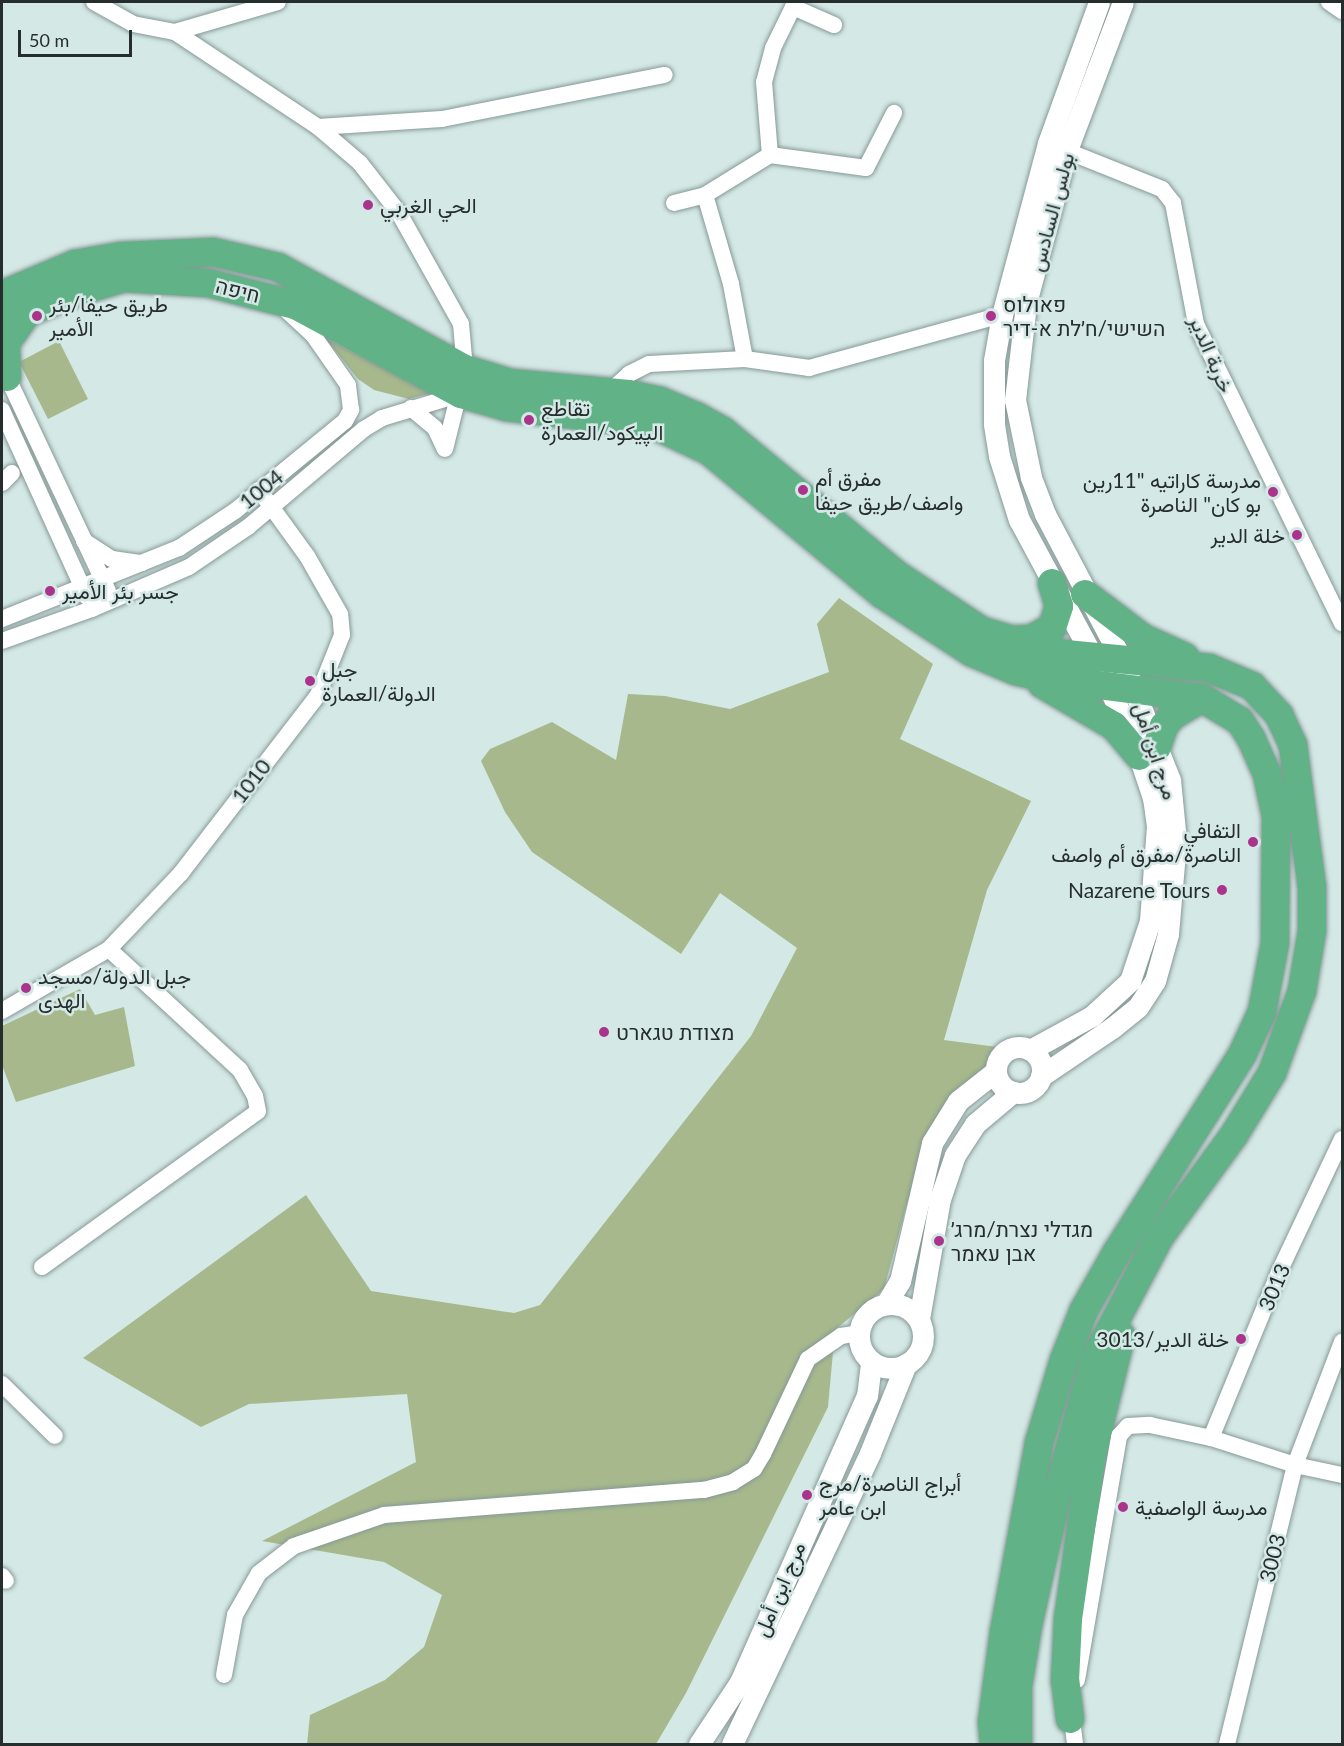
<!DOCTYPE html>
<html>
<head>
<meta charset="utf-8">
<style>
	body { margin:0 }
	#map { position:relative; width:1344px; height:1746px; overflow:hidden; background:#d4e8e6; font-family:Lato,Vazirmatn,Heebo,sans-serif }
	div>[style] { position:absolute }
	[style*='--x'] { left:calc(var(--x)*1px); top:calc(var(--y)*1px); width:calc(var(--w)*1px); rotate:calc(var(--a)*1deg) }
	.green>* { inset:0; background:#a7b98c }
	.roads { filter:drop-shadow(0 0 2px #869996) drop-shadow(0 0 2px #869996) }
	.minor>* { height:16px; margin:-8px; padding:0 8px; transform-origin:8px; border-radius:8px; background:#fff }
	.tertiary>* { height:21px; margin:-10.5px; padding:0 10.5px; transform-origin:10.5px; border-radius:10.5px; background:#fff }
	.tertiary>.ring { margin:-10.5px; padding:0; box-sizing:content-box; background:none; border:21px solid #fff; border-radius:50% }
	.trunk>* { height:28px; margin:-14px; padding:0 14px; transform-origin:14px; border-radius:14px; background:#62b288 }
	.dots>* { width:16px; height:16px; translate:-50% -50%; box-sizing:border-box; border:3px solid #d4e8e6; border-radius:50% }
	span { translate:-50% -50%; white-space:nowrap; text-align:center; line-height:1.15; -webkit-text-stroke:5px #d4e8e6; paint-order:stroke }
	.poi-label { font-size:21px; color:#262e2d }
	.left { translate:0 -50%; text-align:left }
	.right { translate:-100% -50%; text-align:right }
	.street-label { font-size:21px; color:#262e2d }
	.frame { position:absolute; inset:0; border:3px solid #262e2d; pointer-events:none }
	.scale { position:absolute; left:18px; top:30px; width:114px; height:27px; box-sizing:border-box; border:3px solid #262e2d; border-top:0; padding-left:8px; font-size:18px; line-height:21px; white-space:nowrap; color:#262e2d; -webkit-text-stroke:4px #d4e8e6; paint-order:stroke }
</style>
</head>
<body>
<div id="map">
	<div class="green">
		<i style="clip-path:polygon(325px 338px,431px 393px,409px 399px,374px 390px,358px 379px)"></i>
		<i style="clip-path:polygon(59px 341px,88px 399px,48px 419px,19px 362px)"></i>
		<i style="clip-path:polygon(839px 598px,933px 664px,900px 739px,1031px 801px,987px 890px,944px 1040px,997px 1047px,992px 1071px,933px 1130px,906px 1207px,884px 1289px,835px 1330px,828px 1407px,686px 1693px,656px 1744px,307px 1744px,310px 1715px,385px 1680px,424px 1647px,442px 1595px,384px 1562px,262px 1541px,416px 1462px,407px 1394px,249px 1404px,201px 1427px,83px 1358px,306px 1195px,371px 1291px,514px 1313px,540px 1305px,751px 1036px,797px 948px,720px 893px,681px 954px,532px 852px,505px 812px,481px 761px,490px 749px,552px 722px,616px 760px,628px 694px,665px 696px,730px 709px,829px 672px,817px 624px)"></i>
		<i style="clip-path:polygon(80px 989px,95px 1015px,124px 1007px,135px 1066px,16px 1102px,2px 1065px,2px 1026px)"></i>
	</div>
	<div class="roads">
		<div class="minor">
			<i style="--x:94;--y:2;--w:45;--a:29.4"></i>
			<i style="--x:133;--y:24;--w:43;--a:10.8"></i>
			<i style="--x:175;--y:32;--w:172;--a:33.6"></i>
			<i style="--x:318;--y:127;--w:55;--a:40.6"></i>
			<i style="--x:360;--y:163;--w:63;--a:52"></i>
			<i style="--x:399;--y:213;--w:127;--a:60.8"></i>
			<i style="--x:461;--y:324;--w:45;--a:84.9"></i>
			<i style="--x:465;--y:369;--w:82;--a:104"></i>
			<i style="--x:1329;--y:2;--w:16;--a:35"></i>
			<i style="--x:175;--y:32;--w:107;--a:-16.2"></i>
			<i style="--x:318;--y:127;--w:124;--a:-3.7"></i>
			<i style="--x:442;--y:119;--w:227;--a:-11.2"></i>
			<i style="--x:1057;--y:147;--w:113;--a:21.8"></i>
			<i style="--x:1162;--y:189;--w:18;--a:52"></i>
			<i style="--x:1173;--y:203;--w:123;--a:79.2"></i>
			<i style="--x:1196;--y:324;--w:333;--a:64"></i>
			<i style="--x:770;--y:155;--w:73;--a:-94.7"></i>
			<i style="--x:764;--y:82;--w:35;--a:-75"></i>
			<i style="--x:773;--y:48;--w:46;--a:-64"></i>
			<i style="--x:793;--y:7;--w:45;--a:23.7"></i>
			<i style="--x:705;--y:195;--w:93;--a:73.7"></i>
			<i style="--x:731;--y:284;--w:76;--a:79.4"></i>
			<i style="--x:674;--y:203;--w:32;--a:-14"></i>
			<i style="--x:705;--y:195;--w:76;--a:-31.6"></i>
			<i style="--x:770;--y:155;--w:97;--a:7.7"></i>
			<i style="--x:866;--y:168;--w:62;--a:-63"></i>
			<i style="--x:4;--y:370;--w:244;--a:64.8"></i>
			<i style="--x:607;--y:394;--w:30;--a:-42"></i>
			<i style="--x:629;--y:374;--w:22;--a:-27"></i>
			<i style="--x:649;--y:364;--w:96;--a:-3"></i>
			<i style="--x:745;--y:359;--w:65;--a:8"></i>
			<i style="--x:809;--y:368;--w:200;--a:-15.4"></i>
			<i style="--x:411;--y:408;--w:31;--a:40"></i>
			<i style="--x:435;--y:428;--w:23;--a:65"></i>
			<i style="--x:2;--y:410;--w:205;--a:65.6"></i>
			<i style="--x:2;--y:483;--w:14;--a:-45"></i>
			<i style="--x:84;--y:541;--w:33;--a:33"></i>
			<i style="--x:112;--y:559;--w:30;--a:8"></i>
			<i style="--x:2;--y:619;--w:191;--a:-21.9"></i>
			<i style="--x:179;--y:548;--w:67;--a:-33.5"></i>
			<i style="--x:235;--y:511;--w:142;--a:-39.3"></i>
			<i style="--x:345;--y:421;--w:13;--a:-61"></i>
			<i style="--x:351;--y:410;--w:25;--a:-97"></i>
			<i style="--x:348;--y:385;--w:61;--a:-125"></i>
			<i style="--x:313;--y:335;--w:35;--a:-137"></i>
			<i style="--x:2;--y:641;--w:96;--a:-19.6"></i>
			<i style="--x:92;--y:609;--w:106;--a:-23.4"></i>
			<i style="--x:189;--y:567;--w:71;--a:-34.1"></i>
			<i style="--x:248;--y:527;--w:152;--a:-40.2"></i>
			<i style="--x:364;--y:429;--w:21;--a:-31"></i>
			<i style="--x:382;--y:418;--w:83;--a:-16.9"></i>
			<i style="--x:2;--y:1011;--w:124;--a:-30.1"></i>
			<i style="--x:109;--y:949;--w:105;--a:-46.5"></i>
			<i style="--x:181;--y:873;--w:225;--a:-52.4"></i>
			<i style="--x:318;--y:695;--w:65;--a:-68.2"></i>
			<i style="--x:342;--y:635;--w:21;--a:-95"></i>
			<i style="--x:340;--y:614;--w:67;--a:-119.6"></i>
			<i style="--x:307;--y:556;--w:82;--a:-126"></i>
			<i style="--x:42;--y:1267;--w:266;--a:-35.8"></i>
			<i style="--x:258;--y:1111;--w:15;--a:-101"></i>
			<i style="--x:255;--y:1096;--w:30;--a:-120"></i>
			<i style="--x:240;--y:1070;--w:178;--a:-137.3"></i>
			<i style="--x:2;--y:1384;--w:74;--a:44.5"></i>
			<i style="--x:1211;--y:1438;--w:179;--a:-67.7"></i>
			<i style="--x:1279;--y:1272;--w:147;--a:-64.7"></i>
			<i style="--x:2;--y:1576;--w:6;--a:51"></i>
			<i style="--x:224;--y:1675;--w:61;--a:-79.6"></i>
			<i style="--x:235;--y:1615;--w:48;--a:-60.3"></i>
			<i style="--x:259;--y:1573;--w:44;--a:-37.6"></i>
			<i style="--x:294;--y:1546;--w:95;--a:-19"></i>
			<i style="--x:384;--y:1515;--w:321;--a:-4.5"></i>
			<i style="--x:704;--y:1490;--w:30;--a:-15"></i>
			<i style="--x:733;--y:1482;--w:25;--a:-32"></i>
			<i style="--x:754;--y:1469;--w:17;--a:-59"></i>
			<i style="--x:763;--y:1454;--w:105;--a:-64.7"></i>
			<i style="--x:808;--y:1359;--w:40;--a:-34.9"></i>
			<i style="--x:841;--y:1336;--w:18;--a:-9"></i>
			<i style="--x:1077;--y:1680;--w:248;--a:-80.2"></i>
			<i style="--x:1119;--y:1436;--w:13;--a:-48"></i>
			<i style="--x:1128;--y:1426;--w:22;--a:-3"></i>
			<i style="--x:1150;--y:1425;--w:62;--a:12"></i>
			<i style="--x:1211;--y:1438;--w:88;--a:17.8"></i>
			<i style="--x:1295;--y:1465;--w:48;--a:12"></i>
			<i style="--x:1071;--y:1711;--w:33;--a:83"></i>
			<i style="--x:1227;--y:1744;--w:287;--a:-76.3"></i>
			<i style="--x:1295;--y:1465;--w:132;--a:-69.1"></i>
		</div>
		<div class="tertiary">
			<i class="ring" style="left:996px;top:1047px;width:25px;height:25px"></i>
			<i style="--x:1030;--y:1050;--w:71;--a:-28.7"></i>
			<i style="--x:1092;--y:1016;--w:52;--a:-42.6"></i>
			<i style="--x:1130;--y:981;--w:63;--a:-71.6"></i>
			<i style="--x:1150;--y:921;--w:95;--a:-85.8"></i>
			<i style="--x:1157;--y:826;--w:28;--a:-98"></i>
			<i style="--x:1153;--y:798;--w:44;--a:-108.4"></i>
			<i style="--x:1139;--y:756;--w:77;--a:-113.6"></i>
			<i style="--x:1108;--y:685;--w:187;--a:-118.3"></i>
			<i style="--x:1019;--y:520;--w:67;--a:-107.4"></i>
			<i style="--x:999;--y:456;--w:32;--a:-99"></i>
			<i style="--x:994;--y:424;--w:64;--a:-90"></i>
			<i style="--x:994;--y:360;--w:46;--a:-79.9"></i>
			<i style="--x:1002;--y:315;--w:178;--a:-75"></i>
			<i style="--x:1048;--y:143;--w:150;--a:-70.1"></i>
			<i style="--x:1041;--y:1076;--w:86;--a:-34.1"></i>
			<i style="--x:1112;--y:1028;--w:33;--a:-39"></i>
			<i style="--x:1138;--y:1007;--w:31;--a:-57"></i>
			<i style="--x:1155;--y:981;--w:49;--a:-74.5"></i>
			<i style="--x:1168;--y:934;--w:93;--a:-85.1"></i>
			<i style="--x:1176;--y:841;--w:61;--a:-95.6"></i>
			<i style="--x:1170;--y:780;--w:129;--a:-111.8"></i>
			<i style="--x:1122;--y:660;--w:165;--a:-117.8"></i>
			<i style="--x:1045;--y:514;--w:40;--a:-111"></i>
			<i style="--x:1031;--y:477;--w:79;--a:-101.7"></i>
			<i style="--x:1015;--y:400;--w:98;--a:-83.5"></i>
			<i style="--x:1026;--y:303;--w:158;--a:-75"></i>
			<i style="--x:1067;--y:150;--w:158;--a:-69.3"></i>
			<i class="ring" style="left:859px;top:1304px;width:43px;height:43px"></i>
			<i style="--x:886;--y:1304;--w:27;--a:-59"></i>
			<i style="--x:900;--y:1281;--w:142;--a:-76.9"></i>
			<i style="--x:932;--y:1143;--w:49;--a:-58.2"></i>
			<i style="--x:958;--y:1101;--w:48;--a:-38.3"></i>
			<i style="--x:919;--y:1319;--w:122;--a:-80.1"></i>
			<i style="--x:940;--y:1199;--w:46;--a:-71.2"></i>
			<i style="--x:955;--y:1155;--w:37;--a:-57"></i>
			<i style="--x:975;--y:1124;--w:50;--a:-40.1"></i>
			<i style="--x:699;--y:1744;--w:74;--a:-56.5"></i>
			<i style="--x:740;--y:1682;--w:313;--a:-66.1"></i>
			<i style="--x:867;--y:1396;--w:35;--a:-83"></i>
			<i style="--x:732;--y:1744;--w:322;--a:-64.6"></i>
			<i style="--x:870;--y:1453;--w:96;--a:-68"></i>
		</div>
		<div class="trunk">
			<i style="--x:2;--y:295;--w:79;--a:-23"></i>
			<i style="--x:75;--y:264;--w:48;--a:-9.7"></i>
			<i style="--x:122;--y:256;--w:91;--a:-2.5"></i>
			<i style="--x:213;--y:252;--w:67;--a:13"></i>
			<i style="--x:278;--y:267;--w:213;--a:28.6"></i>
			<i style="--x:465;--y:369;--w:47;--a:17.3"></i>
			<i style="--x:510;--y:383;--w:119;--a:5.3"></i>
			<i style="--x:628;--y:394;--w:33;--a:12"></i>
			<i style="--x:660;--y:401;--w:39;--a:23"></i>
			<i style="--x:696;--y:416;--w:31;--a:29"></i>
			<i style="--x:723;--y:431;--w:226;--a:39.6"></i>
			<i style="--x:897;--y:575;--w:102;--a:33.4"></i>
			<i style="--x:982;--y:631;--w:77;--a:16.6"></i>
			<i style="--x:1056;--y:653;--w:154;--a:5.6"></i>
			<i style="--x:1209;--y:668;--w:47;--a:22.7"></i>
			<i style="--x:1252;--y:686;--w:40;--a:47"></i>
			<i style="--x:1279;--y:715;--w:33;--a:65"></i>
			<i style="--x:1293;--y:745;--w:144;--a:82.4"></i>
			<i style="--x:1312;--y:888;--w:43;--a:90"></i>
			<i style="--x:1312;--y:931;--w:61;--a:99.5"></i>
			<i style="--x:1302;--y:991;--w:87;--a:110.1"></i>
			<i style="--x:1272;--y:1073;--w:73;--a:121.5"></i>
			<i style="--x:1234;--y:1135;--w:127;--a:126.1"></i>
			<i style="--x:1159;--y:1238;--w:139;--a:117.9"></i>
			<i style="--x:1094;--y:1361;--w:143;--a:105.4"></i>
			<i style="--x:1056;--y:1499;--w:129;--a:102.5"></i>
			<i style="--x:1028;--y:1625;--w:62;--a:99.3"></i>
			<i style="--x:1018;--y:1686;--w:58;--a:90"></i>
			<i style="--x:2;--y:324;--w:74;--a:-23.8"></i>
			<i style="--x:70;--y:294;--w:56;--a:-16.5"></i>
			<i style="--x:124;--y:278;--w:84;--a:3.4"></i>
			<i style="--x:208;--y:283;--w:90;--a:14.2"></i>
			<i style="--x:295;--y:305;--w:188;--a:28.2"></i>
			<i style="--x:461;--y:394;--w:48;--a:15.8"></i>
			<i style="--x:507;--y:407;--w:146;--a:6.7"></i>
			<i style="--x:652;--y:424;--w:63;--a:25.3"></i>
			<i style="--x:709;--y:451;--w:224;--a:39.6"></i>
			<i style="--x:882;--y:594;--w:106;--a:33.1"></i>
			<i style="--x:971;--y:652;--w:49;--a:22.9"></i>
			<i style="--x:1016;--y:671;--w:36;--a:13"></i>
			<i style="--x:1051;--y:679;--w:152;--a:7.2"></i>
			<i style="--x:1202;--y:698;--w:44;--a:31.2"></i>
			<i style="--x:1240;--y:721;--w:20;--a:57"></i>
			<i style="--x:1251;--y:738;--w:39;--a:66"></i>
			<i style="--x:1267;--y:774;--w:43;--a:77.9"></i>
			<i style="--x:1276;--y:816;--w:127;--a:90.5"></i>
			<i style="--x:1275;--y:943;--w:70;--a:100.7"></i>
			<i style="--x:1262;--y:1012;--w:47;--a:114.9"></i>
			<i style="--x:1242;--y:1055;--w:233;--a:122.4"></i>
			<i style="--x:1117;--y:1252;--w:67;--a:119.6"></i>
			<i style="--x:1084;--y:1310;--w:54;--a:111.8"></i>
			<i style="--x:1064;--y:1360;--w:87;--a:106.8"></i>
			<i style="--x:1039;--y:1443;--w:192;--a:100.5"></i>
			<i style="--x:1004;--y:1632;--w:91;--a:97.6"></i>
			<i style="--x:992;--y:1722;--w:22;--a:85"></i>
			<i style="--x:7;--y:377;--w:34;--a:-92"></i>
			<i style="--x:6;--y:343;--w:38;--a:-55"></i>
			<i style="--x:1085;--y:594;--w:73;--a:37.2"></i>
			<i style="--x:1143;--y:638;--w:46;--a:24.3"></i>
			<i style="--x:1011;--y:640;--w:20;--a:-3"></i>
			<i style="--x:1031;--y:639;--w:24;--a:-28"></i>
			<i style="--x:1052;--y:628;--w:23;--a:-72"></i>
			<i style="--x:1059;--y:606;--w:24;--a:-107"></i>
			<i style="--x:1042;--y:684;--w:83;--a:30.3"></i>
			<i style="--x:1114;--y:726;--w:39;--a:50"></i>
			<i style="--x:1157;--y:747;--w:22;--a:-72"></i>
			<i style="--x:1164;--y:726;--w:13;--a:-51"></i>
			<i style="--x:1172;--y:716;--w:35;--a:-31"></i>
			<i style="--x:1070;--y:1719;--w:38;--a:-97"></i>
			<i style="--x:1065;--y:1681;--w:62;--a:-87.2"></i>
			<i style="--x:1068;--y:1619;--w:162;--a:-81.8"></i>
			<i style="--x:1091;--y:1459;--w:127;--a:-76.3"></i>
		</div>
	</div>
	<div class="dots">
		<i style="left:368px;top:205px;background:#aa348b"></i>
		<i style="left:37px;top:316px;background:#aa348b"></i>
		<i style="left:991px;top:316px;background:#aa348b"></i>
		<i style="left:529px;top:420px;background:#aa348b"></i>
		<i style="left:803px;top:490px;background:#aa348b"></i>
		<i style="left:1273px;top:492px;background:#aa348b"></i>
		<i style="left:1297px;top:535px;background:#aa348b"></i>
		<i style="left:50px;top:591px;background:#aa348b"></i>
		<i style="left:310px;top:681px;background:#aa348b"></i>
		<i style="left:1253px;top:842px;background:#aa348b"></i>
		<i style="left:1222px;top:890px;background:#aa348b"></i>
		<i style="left:26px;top:988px;background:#aa348b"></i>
		<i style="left:604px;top:1032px;background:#aa348b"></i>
		<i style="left:939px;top:1241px;background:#aa348b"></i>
		<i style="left:1241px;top:1339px;background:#aa348b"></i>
		<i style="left:807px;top:1495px;background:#aa348b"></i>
		<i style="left:1123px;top:1507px;background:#aa348b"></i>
	</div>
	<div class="poi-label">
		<span class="left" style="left:380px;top:205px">الحي الغربي</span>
		<span class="left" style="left:49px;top:316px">طريق حيفا/بئر<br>الأمير</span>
		<span class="left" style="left:1003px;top:316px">פאולוס<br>השישי/ח׳לת א-דיר</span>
		<span class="left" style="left:541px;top:420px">تقاطع<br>الپيكود/العمارة</span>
		<span class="left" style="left:815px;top:490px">مفرق أم<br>واصف/طريق حيفا</span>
		<span class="right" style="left:1261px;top:492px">مدرسة كاراتيه "11رين<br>بو كان" الناصرة</span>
		<span class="right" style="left:1285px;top:535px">خلة الدير</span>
		<span class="left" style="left:62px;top:591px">جسر بئر الأمير</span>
		<span class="left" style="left:322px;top:681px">جبل<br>الدولة/العمارة</span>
		<span class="right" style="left:1241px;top:842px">التفافي<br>الناصرة/مفرق أم واصف</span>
		<span class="right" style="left:1210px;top:890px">Nazarene Tours</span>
		<span class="left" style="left:38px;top:988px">جبل الدولة/مسجد<br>الهدى</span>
		<span class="left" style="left:616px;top:1032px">מצודת טגארט</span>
		<span class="left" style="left:951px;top:1241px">מגדלי נצרת/מרג׳<br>אבן עאמר</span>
		<span class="right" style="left:1229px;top:1339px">خلة الدير/3013</span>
		<span class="left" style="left:819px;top:1495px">أبراج الناصرة/مرج<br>ابن عامر</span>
		<span class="left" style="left:1135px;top:1507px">مدرسة الواصفية</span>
	</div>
	<div class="street-label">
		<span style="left:1051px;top:212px;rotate:-75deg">بولس السادس</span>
		<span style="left:238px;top:290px;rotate:14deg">חיפה</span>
		<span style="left:1212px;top:354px;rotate:67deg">خربة الدير</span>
		<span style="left:261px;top:489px;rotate:-39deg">1004</span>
		<span style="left:1156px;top:751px;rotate:72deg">مرج ابن أمل</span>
		<span style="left:251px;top:781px;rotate:-52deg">1010</span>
		<span style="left:1274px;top:1287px;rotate:-67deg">3013</span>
		<span style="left:1272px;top:1558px;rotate:-76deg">3003</span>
		<span style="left:779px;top:1589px;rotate:-67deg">مرج ابن أمل</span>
	</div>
	<div class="frame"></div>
	<div class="scale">50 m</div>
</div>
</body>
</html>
